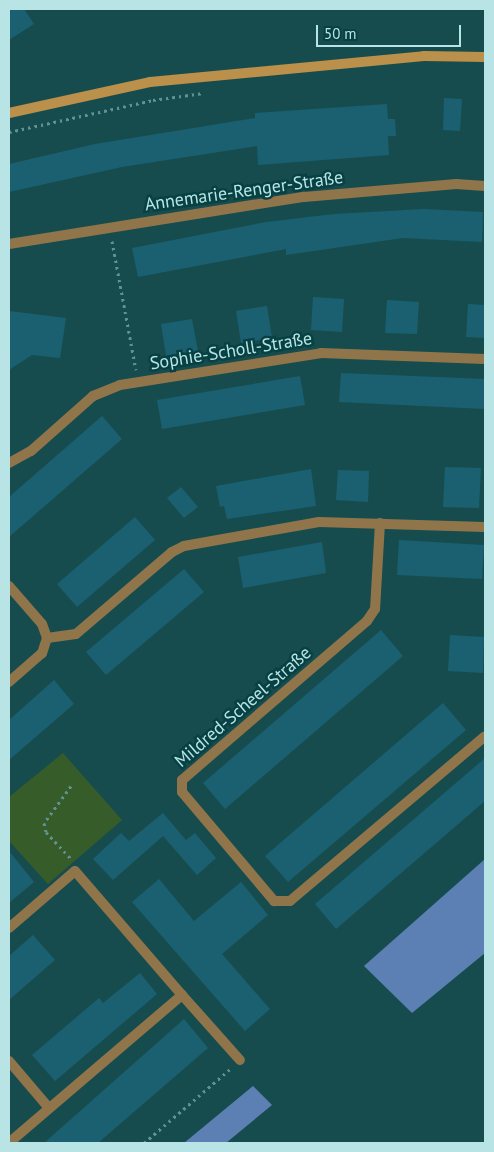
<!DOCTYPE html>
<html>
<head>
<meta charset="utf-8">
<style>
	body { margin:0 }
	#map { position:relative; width:494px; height:1152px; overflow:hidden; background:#174c4e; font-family:"PT Sans",sans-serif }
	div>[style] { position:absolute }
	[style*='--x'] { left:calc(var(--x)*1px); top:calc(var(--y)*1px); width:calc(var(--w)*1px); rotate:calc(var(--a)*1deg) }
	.green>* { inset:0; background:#365c29 }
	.water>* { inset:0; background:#5d80b4 }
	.building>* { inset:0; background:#1a6071 }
	.path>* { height:3px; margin-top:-1.5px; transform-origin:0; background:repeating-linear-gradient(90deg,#619293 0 2.5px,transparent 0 6.5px) }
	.street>* { height:10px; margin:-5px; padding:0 5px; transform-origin:5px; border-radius:5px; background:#90754b }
	.secondary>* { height:10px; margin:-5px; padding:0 5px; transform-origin:5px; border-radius:5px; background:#ba904a }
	span { translate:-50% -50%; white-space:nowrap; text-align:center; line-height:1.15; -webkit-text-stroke:5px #074143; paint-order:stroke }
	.street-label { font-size:18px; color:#b8e4e5 }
	.frame { position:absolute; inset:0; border:10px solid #b8e4e5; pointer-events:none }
	.scale { position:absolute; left:316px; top:25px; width:145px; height:22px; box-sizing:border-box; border:2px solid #b8e4e5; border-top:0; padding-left:6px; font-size:15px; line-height:18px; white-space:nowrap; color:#b8e4e5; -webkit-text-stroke:4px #074143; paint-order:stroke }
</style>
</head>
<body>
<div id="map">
	<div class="green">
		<i style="clip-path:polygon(63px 753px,122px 820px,48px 884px,9px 841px,9px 797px)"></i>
	</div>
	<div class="water">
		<i style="clip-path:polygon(485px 859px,485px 953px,412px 1013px,364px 966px)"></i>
		<i style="clip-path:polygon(253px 1086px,272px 1105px,226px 1143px,184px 1143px)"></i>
	</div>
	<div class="building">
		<i style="clip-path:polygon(9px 9px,24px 9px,34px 24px,9px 40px)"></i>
		<i style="clip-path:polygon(444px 98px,462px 99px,460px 131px,443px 130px)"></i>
		<i style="clip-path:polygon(387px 104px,388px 119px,395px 119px,396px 136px,388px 136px,389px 155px,258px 165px,257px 146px,122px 167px,9px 192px,9px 164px,95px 144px,255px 118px,255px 113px)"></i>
		<i style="clip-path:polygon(424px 209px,483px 212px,482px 242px,403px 238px,286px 255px,286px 249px,138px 277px,132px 248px,266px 222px,334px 214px)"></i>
		<i style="clip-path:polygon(313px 297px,344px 299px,342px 332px,311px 330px)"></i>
		<i style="clip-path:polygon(387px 300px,419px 302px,417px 334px,385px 333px)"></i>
		<i style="clip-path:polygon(468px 304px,485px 305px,485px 338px,466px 337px)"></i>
		<i style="clip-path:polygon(267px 306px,272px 338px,241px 343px,236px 311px)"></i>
		<i style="clip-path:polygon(9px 311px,66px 318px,60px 358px,32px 355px,9px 370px)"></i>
		<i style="clip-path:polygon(192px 319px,198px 351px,166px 356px,161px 324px)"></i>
		<i style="clip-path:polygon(341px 373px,485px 379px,485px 409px,339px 402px)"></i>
		<i style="clip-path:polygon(300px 376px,305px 405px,162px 429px,157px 400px)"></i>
		<i style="clip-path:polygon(102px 416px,122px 439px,9px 537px,9px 497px)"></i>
		<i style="clip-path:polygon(445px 467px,481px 468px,479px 508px,443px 507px)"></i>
		<i style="clip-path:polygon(311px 469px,316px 506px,227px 519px,224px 506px,220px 507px,216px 486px)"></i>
		<i style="clip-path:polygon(338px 470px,369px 471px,368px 502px,336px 500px)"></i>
		<i style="clip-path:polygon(181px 487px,198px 507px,184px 518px,167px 498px)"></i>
		<i style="clip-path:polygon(135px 517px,155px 540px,77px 607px,57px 584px)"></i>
		<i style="clip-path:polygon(399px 540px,484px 545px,482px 579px,397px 575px)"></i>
		<i style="clip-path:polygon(322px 542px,326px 573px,243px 588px,238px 557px)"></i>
		<i style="clip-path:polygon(184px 569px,204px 592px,106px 675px,86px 652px)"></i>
		<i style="clip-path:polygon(381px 630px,403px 656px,225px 809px,203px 783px)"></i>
		<i style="clip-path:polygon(450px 635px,484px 637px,483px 673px,448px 671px)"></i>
		<i style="clip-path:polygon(54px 680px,74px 704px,9px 760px,9px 720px)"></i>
		<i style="clip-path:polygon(443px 703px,466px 730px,288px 882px,265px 856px)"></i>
		<i style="clip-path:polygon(485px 758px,485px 801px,336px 929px,315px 904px)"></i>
		<i style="clip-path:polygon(163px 813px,186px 840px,195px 833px,216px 858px,197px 875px,163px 836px,113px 880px,93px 859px,121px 833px,129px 841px)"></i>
		<i style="clip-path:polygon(9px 851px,34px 882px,9px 903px)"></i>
		<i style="clip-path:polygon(159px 879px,194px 921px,241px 882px,268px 915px,222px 954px,270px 1009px,245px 1031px,132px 902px)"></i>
		<i style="clip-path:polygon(33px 935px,55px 960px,9px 1000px,9px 956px)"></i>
		<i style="clip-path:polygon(140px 973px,157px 994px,55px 1081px,32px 1055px,99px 998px,103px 1003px)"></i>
		<i style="clip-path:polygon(184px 1019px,208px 1048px,98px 1143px,44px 1143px)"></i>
	</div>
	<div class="path">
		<i style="--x:9;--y:132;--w:148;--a:-12.5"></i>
		<i style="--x:153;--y:100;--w:51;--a:-7.8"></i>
		<i style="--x:112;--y:241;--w:131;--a:79.5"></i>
		<i style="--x:71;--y:786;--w:46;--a:126.1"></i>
		<i style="--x:44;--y:823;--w:9;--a:77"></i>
		<i style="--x:46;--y:832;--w:37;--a:47"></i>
		<i style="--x:144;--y:1143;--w:113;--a:-40.7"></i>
	</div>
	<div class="street">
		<i style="--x:9;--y:244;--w:299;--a:-9.1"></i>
		<i style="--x:304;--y:197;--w:153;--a:-4.9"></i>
		<i style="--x:456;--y:184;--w:29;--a:4"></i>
		<i style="--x:9;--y:463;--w:25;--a:-29"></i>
		<i style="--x:31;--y:451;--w:83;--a:-41.6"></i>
		<i style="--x:93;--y:396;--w:29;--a:-22"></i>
		<i style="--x:120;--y:385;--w:204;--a:-9"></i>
		<i style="--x:321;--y:353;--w:164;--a:2.1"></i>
		<i style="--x:380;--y:523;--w:86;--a:93.3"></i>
		<i style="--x:375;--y:609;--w:14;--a:124"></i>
		<i style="--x:367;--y:621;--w:244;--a:139.3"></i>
		<i style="--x:182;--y:780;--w:12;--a:90"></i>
		<i style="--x:182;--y:792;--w:143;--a:49.8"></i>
		<i style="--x:274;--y:901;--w:16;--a:0"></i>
		<i style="--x:290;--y:901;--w:255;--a:-40.2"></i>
		<i style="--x:9;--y:586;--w:50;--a:49"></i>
		<i style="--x:42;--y:624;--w:15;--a:70"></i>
		<i style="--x:47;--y:638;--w:16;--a:108"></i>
		<i style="--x:42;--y:653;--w:44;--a:138.7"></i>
		<i style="--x:47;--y:638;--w:29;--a:-8"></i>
		<i style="--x:76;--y:634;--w:126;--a:-40.5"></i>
		<i style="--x:172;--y:552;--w:13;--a:-27"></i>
		<i style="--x:184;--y:546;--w:137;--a:-10.1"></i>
		<i style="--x:319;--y:522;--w:166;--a:1.7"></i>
		<i style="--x:9;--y:928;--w:87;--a:-40.8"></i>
		<i style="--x:75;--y:871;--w:164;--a:49.2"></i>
		<i style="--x:182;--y:995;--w:228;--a:139.5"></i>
		<i style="--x:182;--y:995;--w:87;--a:48.3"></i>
		<i style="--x:9;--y:1061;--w:62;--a:49.6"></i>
	</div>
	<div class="secondary">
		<i style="--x:9;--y:113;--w:144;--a:-12.4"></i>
		<i style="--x:150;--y:82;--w:275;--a:-5.4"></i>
		<i style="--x:424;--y:56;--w:61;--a:0.9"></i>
	</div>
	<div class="street-label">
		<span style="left:244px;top:191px;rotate:-8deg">Annemarie-Renger-Straße</span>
		<span style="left:231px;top:351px;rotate:-9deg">Sophie-Scholl-Straße</span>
		<span style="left:243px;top:707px;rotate:-41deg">Mildred-Scheel-Straße</span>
	</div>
	<div class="frame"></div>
	<div class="scale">50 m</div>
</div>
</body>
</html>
